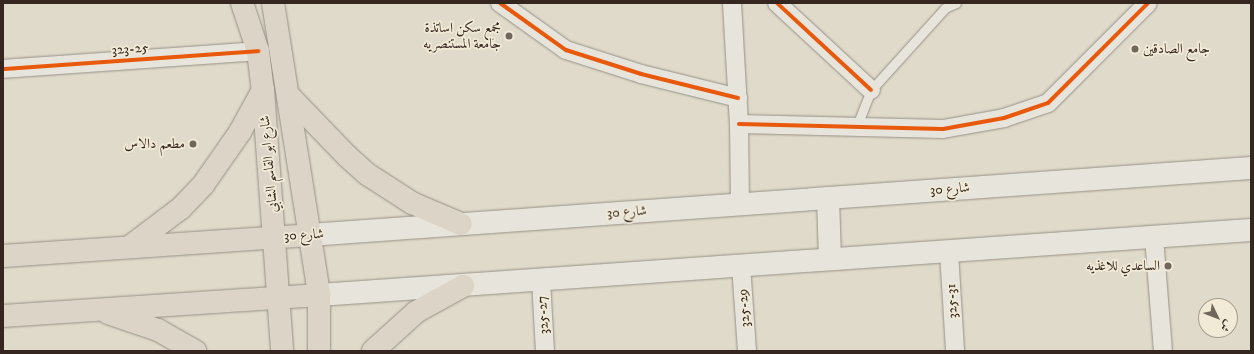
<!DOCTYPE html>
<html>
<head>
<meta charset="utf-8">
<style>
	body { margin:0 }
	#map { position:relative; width:1254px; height:354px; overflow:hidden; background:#e0daca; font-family:"IM FELL DW Pica",Amiri,serif }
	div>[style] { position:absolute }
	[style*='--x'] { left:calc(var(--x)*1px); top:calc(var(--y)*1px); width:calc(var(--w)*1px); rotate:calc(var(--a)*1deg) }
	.roads { filter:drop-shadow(0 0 1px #969187) drop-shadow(0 0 1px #969187) }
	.lane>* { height:9px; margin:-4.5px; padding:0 4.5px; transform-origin:4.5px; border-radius:4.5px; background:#e7e4dc }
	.street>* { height:18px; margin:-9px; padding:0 9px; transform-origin:9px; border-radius:9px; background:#e7e4dc }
	.secondary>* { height:22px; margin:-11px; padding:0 11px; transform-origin:11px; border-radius:11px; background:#e7e4dc }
	.primary>* { height:22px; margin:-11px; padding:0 11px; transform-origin:11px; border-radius:11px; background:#dbd4c7 }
	.cycleway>* { height:4px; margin:-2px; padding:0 2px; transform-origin:2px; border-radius:2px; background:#e8590c }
	.dots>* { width:11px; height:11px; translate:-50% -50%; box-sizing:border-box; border:2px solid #f1ead6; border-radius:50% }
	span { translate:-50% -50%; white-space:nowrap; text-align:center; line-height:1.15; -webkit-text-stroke:3.5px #f1ead6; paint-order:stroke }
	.poi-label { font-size:14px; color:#352720 }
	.right { translate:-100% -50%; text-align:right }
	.left { translate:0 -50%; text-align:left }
	.street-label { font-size:14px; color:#352720 }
	.frame { position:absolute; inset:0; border:4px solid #352720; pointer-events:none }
	.north { position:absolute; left:1198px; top:298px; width:40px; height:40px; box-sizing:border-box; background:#f1ead6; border:1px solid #a69c8d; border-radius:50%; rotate:133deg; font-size:11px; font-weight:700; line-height:16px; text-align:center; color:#352720 }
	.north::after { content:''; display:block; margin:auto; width:14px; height:18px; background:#71665c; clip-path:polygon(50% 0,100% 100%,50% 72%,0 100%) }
</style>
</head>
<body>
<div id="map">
	<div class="roads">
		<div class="lane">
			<i style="--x:856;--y:128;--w:41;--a:-68.5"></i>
			<i style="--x:871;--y:90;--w:110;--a:-47.9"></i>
			<i style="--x:945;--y:8;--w:12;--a:-24"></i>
		</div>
		<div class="street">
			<i style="--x:500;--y:3;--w:81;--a:35.5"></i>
			<i style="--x:566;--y:50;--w:79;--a:17.7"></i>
			<i style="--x:641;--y:74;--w:100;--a:13.9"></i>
			<i style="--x:732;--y:3;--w:121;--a:86.7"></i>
			<i style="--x:739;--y:124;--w:81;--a:89.3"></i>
			<i style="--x:777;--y:3;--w:128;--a:42.8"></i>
			<i style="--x:3;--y:69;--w:256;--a:-4"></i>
			<i style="--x:739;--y:124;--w:204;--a:1.4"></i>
			<i style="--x:943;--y:129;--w:62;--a:-10.2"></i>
			<i style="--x:1004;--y:118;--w:46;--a:-18.8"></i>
			<i style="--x:1048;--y:103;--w:141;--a:-45"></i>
			<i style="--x:1154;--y:237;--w:114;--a:85.5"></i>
			<i style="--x:949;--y:252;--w:99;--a:86.5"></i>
			<i style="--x:741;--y:265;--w:86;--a:86"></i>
			<i style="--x:541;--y:280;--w:71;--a:86.8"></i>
		</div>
		<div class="secondary">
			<i style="--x:828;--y:198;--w:60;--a:88.1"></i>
			<i style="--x:309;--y:235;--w:944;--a:-4.07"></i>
			<i style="--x:319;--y:295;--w:934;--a:-3.99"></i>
		</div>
		<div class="primary">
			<i style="--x:242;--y:3;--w:51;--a:71.6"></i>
			<i style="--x:258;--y:51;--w:39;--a:83"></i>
			<i style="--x:263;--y:90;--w:262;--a:85.8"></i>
			<i style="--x:273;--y:3;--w:296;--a:81"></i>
			<i style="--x:319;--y:295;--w:56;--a:90"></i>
			<i style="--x:289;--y:96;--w:83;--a:46"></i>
			<i style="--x:347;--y:156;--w:27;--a:42"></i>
			<i style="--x:367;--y:174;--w:54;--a:32.8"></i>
			<i style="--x:412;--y:203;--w:53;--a:23.2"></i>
			<i style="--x:132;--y:245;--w:61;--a:-37.1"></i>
			<i style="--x:181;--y:208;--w:32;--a:-46"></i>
			<i style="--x:203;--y:185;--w:65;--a:-55.1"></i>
			<i style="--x:240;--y:132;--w:48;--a:-61.3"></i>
			<i style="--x:3;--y:256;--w:307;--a:-3.9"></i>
			<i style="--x:108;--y:313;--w:53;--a:18.8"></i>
			<i style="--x:158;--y:330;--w:43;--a:29.6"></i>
			<i style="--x:3;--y:316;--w:317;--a:-3.8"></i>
			<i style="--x:373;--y:351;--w:58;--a:-42.2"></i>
			<i style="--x:416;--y:312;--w:54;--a:-29"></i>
		</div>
	</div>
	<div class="cycleway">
		<i style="--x:500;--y:3;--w:81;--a:35.5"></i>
		<i style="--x:566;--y:50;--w:79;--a:17.7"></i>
		<i style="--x:641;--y:74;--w:100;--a:13.9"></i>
		<i style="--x:777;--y:3;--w:128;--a:42.8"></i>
		<i style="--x:3;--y:69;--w:256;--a:-4"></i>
		<i style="--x:739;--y:124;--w:204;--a:1.4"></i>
		<i style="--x:943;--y:129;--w:62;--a:-10.2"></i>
		<i style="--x:1004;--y:118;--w:46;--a:-18.8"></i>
		<i style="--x:1048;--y:103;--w:141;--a:-45"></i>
	</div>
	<div class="dots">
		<i style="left:509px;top:36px;background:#71665c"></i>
		<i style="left:1135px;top:49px;background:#71665c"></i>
		<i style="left:193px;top:144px;background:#71665c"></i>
		<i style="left:1168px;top:266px;background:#71665c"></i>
	</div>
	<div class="poi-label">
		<span class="right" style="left:501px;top:36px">مجمع سكن اساتذة<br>جامعة المستنصريه</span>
		<span class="left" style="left:1143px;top:49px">جامع الصادقين</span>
		<span class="right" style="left:185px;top:144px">مطعم دالاس</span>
		<span class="right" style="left:1160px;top:266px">الساعدي للاغذيه</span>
	</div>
	<div class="street-label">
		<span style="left:130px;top:49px;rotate:-4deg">323-25</span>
		<span style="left:269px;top:164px;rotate:-95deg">شارع ابو القاسم الشابي</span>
		<span style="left:950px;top:189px;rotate:-4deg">شارع 30</span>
		<span style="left:627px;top:212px;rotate:-4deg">شارع 30</span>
		<span style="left:304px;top:235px;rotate:-3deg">شارع 30</span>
		<span style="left:952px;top:301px;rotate:-93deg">325-31</span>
		<span style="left:744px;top:308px;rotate:-94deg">325-29</span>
		<span style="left:543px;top:315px;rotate:-93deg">325-27</span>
	</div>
	<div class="frame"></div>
	<div class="north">ش</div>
</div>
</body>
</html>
